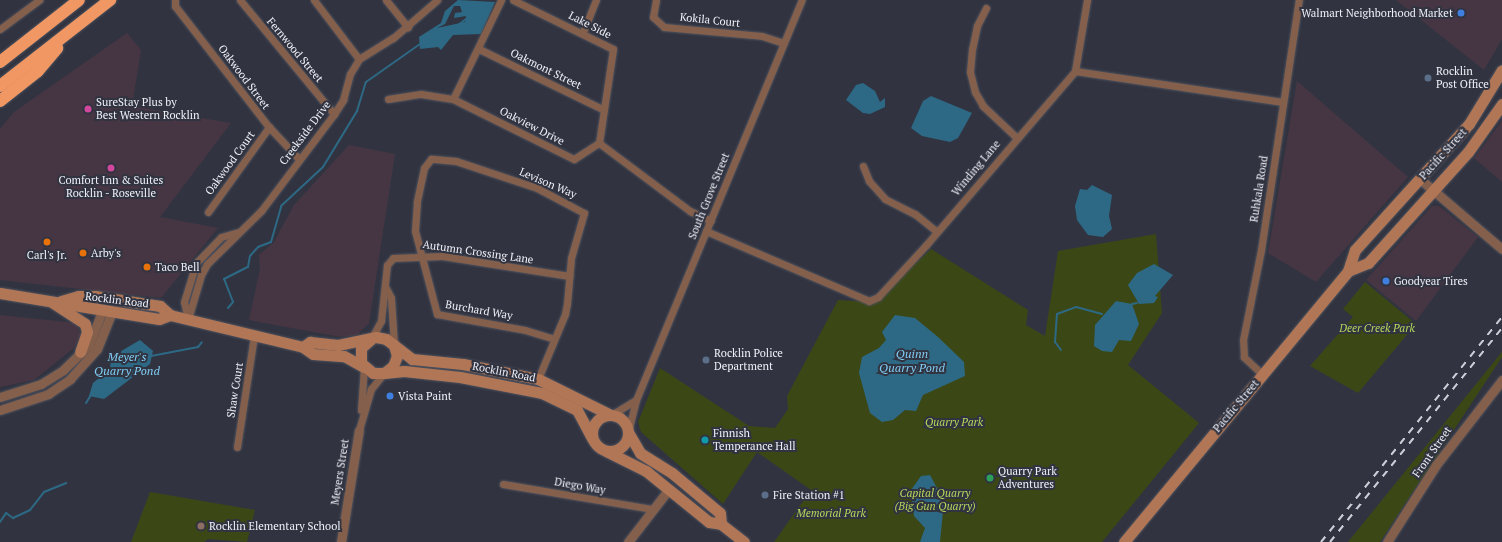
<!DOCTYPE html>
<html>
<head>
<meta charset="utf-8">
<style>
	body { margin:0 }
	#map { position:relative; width:1502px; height:542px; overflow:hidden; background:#313440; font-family:"PT Serif",serif }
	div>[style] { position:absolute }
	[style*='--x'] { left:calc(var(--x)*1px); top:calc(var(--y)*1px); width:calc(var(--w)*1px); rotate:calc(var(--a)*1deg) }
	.commercial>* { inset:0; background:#463643 }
	.green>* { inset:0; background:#3b4815 }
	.water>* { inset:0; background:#2d6985 }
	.stream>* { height:2px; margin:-1px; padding:0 1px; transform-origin:1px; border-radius:1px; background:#2d6985 }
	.roads { filter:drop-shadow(0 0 1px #4f525e) drop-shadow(0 0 1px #4f525e) }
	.minor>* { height:7px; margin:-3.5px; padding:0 3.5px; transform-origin:3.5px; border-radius:3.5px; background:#845f4b }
	.tertiary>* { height:9px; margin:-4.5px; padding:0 4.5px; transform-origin:4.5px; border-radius:4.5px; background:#845f4b }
	.secondary>* { height:11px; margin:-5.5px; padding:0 5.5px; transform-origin:5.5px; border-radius:5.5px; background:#b07656 }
	.secondary>.ring { margin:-5.5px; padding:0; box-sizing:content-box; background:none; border:11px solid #b07656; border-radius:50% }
	.motorway>* { height:12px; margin:-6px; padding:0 6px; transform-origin:6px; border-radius:6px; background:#f09764 }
	.rail>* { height:2px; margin-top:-1px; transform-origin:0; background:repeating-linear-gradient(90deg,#cdcfd8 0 7px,transparent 0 14px) }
	.dots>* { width:11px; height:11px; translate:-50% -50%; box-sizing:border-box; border:2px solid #313440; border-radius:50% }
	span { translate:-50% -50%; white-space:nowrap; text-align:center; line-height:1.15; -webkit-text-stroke:4px #313440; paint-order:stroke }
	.poi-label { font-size:11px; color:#eff1f9 }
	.right { translate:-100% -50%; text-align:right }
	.left { translate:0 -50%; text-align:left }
	.street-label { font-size:11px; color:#eff1f9 }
	.park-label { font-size:11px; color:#b7d95b; font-style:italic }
	.water-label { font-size:12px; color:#80cdf5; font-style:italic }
</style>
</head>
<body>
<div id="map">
	<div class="commercial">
		<i style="clip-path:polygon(1396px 0,1502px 0,1502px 39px,1484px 70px)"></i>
		<i style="clip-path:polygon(127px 33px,141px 50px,132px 106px,231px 123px,160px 217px,218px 228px,161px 298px,0 280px,0 129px,14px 112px)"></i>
		<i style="clip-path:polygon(1297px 81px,1408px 177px,1316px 282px,1268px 253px)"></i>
		<i style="clip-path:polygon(1502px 121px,1502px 182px,1474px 158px)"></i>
		<i style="clip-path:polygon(349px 145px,395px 154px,369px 323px,357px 335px,340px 337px,249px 320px,260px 269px,259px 255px,274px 242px,294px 205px)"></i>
		<i style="clip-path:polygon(1432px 206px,1439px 206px,1478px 237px,1416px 321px,1366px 280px)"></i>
		<i style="clip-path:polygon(0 315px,76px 323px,81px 335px,74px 348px,34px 380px,0 387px)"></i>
	</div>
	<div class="green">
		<i style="clip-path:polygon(1156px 234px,1162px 313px,1128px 365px,1199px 423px,1102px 542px,774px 542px,811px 490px,757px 452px,723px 504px,641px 432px,638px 422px,660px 368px,749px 426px,775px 428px,788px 409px,787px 396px,838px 300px,874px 302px,931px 249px,1028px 310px,1026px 325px,1045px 336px,1058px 251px)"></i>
		<i style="clip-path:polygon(1365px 282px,1416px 324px,1358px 393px,1310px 366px,1353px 317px,1343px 309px)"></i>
		<i style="clip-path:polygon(1502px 352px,1502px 357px,1380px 542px,1348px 542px)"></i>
		<i style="clip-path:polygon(150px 492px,255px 510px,247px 542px,208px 539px,204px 542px,131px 542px)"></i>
	</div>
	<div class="water">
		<i style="clip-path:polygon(evenodd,458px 0,495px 2px,481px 34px,453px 35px,441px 50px,438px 47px,420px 49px,419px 37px,441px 23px,445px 11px,458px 0,454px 6px,460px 6px,462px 12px,455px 13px,454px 18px,466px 16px,465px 22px,437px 28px,445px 24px,454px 6px)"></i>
		<i style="clip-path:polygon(863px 83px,875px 91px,880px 102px,885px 98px,885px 107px,870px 114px,863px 113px,846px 100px,856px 85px)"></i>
		<i style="clip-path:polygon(931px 96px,972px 113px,958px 138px,950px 142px,922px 136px,911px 128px,923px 101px)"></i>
		<i style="clip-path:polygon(1092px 185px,1112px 195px,1109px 216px,1112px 229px,1103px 237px,1088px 235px,1077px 220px,1075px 206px,1080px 189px,1087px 190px)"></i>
		<i style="clip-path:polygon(1154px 264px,1173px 275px,1155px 296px,1158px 297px,1154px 303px,1139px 304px,1128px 285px,1137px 273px)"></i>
		<i style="clip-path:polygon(1116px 301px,1132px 304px,1139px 324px,1131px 341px,1119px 340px,1112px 352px,1102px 351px,1094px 346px,1095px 325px)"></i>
		<i style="clip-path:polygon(895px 315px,915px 318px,938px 337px,964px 362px,965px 376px,923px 395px,916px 411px,905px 410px,893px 420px,882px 422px,870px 413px,859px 373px,862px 357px,879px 348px,886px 340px,882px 332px)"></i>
		<i style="clip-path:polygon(140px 340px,153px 351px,150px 364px,104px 399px,89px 396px,93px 383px,110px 369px,111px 357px)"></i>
		<i style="clip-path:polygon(930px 475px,944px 501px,940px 542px,920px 542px,925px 528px,914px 516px,911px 490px,921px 476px)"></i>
	</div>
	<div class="stream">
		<i style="--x:457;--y:26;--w:11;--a:-38"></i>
		<i style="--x:1132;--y:304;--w:5;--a:-11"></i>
		<i style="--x:228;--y:308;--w:8;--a:-50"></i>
		<i style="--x:233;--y:302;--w:25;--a:-111"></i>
		<i style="--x:224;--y:279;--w:27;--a:-27"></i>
		<i style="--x:248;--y:267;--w:11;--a:-80"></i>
		<i style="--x:250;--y:256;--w:12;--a:-48"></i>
		<i style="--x:258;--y:247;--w:14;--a:-21"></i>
		<i style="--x:271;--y:242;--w:37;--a:-74"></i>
		<i style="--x:281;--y:206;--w:57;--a:-42.9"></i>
		<i style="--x:323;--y:167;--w:66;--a:-58.7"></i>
		<i style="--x:357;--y:111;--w:30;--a:-73"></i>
		<i style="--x:366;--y:82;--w:66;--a:-35.1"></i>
		<i style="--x:1061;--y:350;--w:10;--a:-127"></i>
		<i style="--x:1055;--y:342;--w:28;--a:-86"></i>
		<i style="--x:1057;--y:314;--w:20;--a:-20"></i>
		<i style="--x:1076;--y:307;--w:27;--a:15"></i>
		<i style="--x:151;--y:356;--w:48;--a:-10.8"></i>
		<i style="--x:198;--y:347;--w:6;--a:-51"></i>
		<i style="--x:86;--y:403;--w:9;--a:-58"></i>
		<i style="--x:0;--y:522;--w:11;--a:-56"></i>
		<i style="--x:6;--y:513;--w:9;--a:36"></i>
		<i style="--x:13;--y:518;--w:19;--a:-25"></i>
		<i style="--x:30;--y:510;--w:23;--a:-52"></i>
		<i style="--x:44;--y:492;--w:24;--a:-22"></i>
	</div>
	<div class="roads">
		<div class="minor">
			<i style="--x:175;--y:0;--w:6;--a:90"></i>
			<i style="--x:175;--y:6;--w:153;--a:52.2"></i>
			<i style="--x:269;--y:127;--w:42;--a:46.9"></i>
			<i style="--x:240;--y:0;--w:148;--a:50.5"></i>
			<i style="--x:314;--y:0;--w:74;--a:52.7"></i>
			<i style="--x:386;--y:0;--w:35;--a:51"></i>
			<i style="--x:656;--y:0;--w:17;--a:100"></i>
			<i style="--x:653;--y:17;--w:15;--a:42"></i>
			<i style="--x:664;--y:27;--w:98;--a:5.2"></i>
			<i style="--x:762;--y:36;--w:23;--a:18"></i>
			<i style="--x:986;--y:8;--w:20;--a:117"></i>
			<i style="--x:977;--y:26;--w:24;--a:102"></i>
			<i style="--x:972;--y:49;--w:23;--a:95"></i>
			<i style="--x:970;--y:72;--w:21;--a:76"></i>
			<i style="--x:975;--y:92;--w:16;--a:60"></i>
			<i style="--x:983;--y:106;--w:45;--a:43.2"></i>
			<i style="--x:0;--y:29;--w:49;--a:-36.6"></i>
			<i style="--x:583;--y:32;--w:35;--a:-68"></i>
			<i style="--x:479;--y:49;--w:139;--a:26"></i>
			<i style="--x:1075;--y:71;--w:72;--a:-80.4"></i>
			<i style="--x:388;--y:99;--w:33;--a:-9"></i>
			<i style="--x:421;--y:94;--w:32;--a:9"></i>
			<i style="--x:453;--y:99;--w:135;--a:26.4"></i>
			<i style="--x:574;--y:159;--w:30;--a:-33"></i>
			<i style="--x:599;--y:143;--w:95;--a:-81.5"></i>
			<i style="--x:613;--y:49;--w:111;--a:-153.9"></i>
			<i style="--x:453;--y:99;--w:110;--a:-64.1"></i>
			<i style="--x:599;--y:143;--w:114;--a:36.8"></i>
			<i style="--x:690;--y:211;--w:23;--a:25"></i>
			<i style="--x:863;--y:166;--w:16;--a:68"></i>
			<i style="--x:869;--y:181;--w:24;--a:48"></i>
			<i style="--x:885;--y:199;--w:34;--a:27"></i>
			<i style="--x:915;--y:214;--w:28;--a:39"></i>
			<i style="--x:208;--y:212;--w:105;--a:-54.3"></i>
			<i style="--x:706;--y:231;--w:177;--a:23.2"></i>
			<i style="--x:869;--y:301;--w:10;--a:-24"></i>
			<i style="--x:878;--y:297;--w:71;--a:-47.3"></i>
			<i style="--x:926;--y:245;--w:229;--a:-49.4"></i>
			<i style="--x:1075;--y:71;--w:210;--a:8.5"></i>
			<i style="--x:386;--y:288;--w:11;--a:63"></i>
			<i style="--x:391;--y:298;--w:47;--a:86.3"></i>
			<i style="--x:188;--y:319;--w:46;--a:-73.5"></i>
			<i style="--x:201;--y:275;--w:13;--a:-61"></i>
			<i style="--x:207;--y:264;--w:76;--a:-44.5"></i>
			<i style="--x:261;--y:211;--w:121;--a:-53"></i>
			<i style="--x:334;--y:114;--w:17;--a:-57"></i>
			<i style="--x:343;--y:100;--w:27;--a:-75"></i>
			<i style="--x:350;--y:74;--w:17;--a:-59"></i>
			<i style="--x:359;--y:59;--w:40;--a:-32"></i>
			<i style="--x:393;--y:38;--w:58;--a:-40.8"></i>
			<i style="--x:188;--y:319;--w:17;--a:-103"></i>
			<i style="--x:184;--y:302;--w:41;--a:-72.9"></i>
			<i style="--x:196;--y:263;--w:36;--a:-46"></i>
			<i style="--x:221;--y:237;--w:18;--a:-16"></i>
			<i style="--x:371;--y:339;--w:21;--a:-61"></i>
			<i style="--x:381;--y:321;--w:56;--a:-83.9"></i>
			<i style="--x:387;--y:265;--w:9;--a:-49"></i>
			<i style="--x:393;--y:258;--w:49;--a:-2.3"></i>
			<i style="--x:442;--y:256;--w:129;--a:8.9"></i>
			<i style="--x:1262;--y:374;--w:25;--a:-137"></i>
			<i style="--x:1244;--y:357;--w:17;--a:-93"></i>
			<i style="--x:1243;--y:340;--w:92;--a:-78.7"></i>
			<i style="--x:1261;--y:250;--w:253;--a:-81.4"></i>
			<i style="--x:538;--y:379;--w:70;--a:-67.4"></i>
			<i style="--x:565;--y:314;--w:10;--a:-79"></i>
			<i style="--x:567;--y:304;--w:46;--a:-85"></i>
			<i style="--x:571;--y:258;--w:47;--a:-73.9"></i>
			<i style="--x:584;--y:213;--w:53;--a:-152"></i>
			<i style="--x:537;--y:188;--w:85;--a:-161.6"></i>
			<i style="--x:456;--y:161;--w:25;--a:-175"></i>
			<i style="--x:431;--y:159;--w:11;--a:128"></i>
			<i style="--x:424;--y:168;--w:35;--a:102"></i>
			<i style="--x:417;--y:202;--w:29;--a:94"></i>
			<i style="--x:415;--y:231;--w:86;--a:75.2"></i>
			<i style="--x:437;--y:314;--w:89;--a:10.3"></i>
			<i style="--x:525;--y:330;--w:30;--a:17"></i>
			<i style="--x:361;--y:410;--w:43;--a:-86"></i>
			<i style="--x:611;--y:415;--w:29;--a:-31"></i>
			<i style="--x:359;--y:430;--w:43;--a:-73.7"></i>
			<i style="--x:371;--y:389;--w:21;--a:-51"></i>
			<i style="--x:628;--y:432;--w:33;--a:-76"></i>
			<i style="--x:636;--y:400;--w:433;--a:-67.5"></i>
			<i style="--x:237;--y:447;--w:112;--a:-81.3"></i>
			<i style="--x:503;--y:484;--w:152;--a:9.5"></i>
		</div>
		<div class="tertiary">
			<i style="--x:1420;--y:179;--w:108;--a:40.5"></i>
			<i style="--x:0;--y:397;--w:43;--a:-17.6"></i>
			<i style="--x:41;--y:384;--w:26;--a:-32"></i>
			<i style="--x:63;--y:370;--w:36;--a:-44"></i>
			<i style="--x:89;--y:345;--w:36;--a:-69"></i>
			<i style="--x:0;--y:410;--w:51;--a:-18.4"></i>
			<i style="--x:48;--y:394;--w:27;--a:-34"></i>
			<i style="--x:70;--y:379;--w:40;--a:-48"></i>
			<i style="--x:97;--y:349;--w:40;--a:-68"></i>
			<i style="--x:341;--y:542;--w:113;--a:-80.9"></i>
			<i style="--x:628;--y:542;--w:67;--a:-52.3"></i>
			<i style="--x:1387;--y:542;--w:91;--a:-57.5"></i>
			<i style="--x:1436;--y:465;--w:108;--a:-52.2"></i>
		</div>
		<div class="secondary">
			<i style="--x:1348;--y:271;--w:22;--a:-22"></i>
			<i style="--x:1368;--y:263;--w:149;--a:-48"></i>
			<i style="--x:1468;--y:152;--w:59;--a:-54.7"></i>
			<i style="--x:0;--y:293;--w:161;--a:9.3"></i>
			<i style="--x:159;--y:319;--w:12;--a:-20"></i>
			<i style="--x:61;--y:301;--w:18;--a:-16"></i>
			<i style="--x:78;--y:296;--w:17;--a:0"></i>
			<i style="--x:95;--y:296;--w:66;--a:8.7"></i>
			<i style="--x:160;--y:306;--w:13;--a:42"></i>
			<i style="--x:170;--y:315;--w:137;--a:13.5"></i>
			<i style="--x:303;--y:347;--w:12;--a:35"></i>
			<i style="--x:313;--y:354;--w:31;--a:4"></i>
			<i style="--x:344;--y:356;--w:23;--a:29"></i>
			<i style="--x:53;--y:303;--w:38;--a:33"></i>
			<i style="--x:85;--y:324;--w:8;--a:76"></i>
			<i style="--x:87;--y:332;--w:21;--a:109"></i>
			<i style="--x:394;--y:345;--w:23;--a:38"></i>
			<i style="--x:412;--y:359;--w:51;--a:5.6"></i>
			<i style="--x:463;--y:364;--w:76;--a:11.3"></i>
			<i style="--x:538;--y:379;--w:81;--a:26.3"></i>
			<i style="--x:303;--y:347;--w:9;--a:-36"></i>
			<i style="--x:310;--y:342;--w:28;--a:6"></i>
			<i style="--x:338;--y:345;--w:39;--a:-12"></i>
			<i style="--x:376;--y:337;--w:10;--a:11"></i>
			<i style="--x:386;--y:339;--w:10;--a:37"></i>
			<i style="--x:394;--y:345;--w:11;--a:75"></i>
			<i style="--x:397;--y:356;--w:11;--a:112"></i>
			<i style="--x:393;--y:366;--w:11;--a:142"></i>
			<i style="--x:384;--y:373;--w:11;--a:180"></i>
			<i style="--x:373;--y:373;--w:16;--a:-140"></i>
			<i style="--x:361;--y:363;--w:15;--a:-90"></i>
			<i style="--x:361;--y:348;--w:13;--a:-42"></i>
			<i style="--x:384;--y:373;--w:20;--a:-6"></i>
			<i style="--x:404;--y:371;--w:56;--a:6.1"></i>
			<i style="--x:460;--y:377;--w:84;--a:11"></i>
			<i style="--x:542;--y:393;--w:39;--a:26"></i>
			<i style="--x:577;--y:410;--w:32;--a:62"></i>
			<i class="ring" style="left:592px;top:415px;width:25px;height:25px"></i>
			<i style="--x:628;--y:432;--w:24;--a:60"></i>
			<i style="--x:640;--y:453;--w:38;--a:32"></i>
			<i style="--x:672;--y:473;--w:62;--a:39.8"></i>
			<i style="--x:720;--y:513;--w:11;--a:85"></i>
			<i style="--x:606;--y:451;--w:45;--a:26.6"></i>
			<i style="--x:646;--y:471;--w:81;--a:39"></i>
			<i style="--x:709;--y:522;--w:12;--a:9"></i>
			<i style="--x:721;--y:524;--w:29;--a:38"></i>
			<i style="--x:1124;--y:542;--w:352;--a:-50.4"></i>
			<i style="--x:1348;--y:271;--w:22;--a:-72"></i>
			<i style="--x:1355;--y:250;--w:170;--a:-47.9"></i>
			<i style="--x:1469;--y:124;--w:63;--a:-58.6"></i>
		</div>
		<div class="motorway">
			<i style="--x:0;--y:62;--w:100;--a:-38.1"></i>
			<i style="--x:0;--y:86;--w:140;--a:-38"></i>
			<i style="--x:0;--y:101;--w:48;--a:-38.3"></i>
			<i style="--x:38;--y:71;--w:30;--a:-50"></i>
		</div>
	</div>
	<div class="rail">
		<i style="--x:1321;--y:542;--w:289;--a:-51.2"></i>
		<i style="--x:1330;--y:542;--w:275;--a:-51.2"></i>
	</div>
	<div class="dots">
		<i style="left:1461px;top:13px;background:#3f7fe0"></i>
		<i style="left:1428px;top:78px;background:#5c6f8a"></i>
		<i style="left:88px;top:109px;background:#d1479c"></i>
		<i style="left:111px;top:168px;background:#d1479c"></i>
		<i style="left:47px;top:242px;background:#e8710a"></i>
		<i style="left:83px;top:253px;background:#e8710a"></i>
		<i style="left:147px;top:267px;background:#e8710a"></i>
		<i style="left:1386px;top:281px;background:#3f7fe0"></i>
		<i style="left:706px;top:360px;background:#5c6f8a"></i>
		<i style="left:390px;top:396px;background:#3f7fe0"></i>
		<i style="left:705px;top:440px;background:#0f9aa8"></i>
		<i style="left:990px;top:478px;background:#2e9e5b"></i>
		<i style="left:765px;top:495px;background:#5c6f8a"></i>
		<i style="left:201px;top:526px;background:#8d6e63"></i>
	</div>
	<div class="poi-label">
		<span class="right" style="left:1453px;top:13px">Walmart Neighborhood Market</span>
		<span class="left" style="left:1436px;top:78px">Rocklin<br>Post Office</span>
		<span class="left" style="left:96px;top:109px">SureStay Plus by<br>Best Western Rocklin</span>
		<span style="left:111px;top:187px">Comfort Inn &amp; Suites<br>Rocklin - Roseville</span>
		<span class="left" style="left:91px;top:253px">Arby's</span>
		<span style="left:47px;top:255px">Carl's Jr.</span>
		<span class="left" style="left:155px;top:267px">Taco Bell</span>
		<span class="left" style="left:1394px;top:281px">Goodyear Tires</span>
		<span class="left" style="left:714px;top:360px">Rocklin Police<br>Department</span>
		<span class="left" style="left:398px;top:396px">Vista Paint</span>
		<span class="left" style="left:713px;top:440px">Finnish<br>Temperance Hall</span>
		<span class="left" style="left:998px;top:478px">Quarry Park<br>Adventures</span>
		<span class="left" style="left:773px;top:495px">Fire Station #1</span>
		<span class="left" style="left:209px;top:526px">Rocklin Elementary School</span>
	</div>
	<div class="street-label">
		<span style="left:710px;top:20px;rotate:6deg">Kokila Court</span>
		<span style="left:590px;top:25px;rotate:27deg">Lake Side</span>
		<span style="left:295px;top:50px;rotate:50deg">Fernwood Street</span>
		<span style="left:546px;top:69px;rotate:26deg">Oakmont Street</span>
		<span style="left:244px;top:77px;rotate:53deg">Oakwood Street</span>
		<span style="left:532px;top:126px;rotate:27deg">Oakview Drive</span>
		<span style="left:305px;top:133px;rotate:-53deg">Creekside Drive</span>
		<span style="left:1443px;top:154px;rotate:-48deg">Pacific Street</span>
		<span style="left:230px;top:163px;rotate:-54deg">Oakwood Court</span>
		<span style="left:976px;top:168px;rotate:-50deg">Winding Lane</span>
		<span style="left:548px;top:183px;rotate:23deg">Levison Way</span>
		<span style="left:1259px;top:189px;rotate:-81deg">Ruhkala Road</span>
		<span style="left:709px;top:196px;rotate:-68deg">South Grove Street</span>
		<span style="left:478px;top:252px;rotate:8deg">Autumn Crossing Lane</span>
		<span style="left:117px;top:300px;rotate:7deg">Rocklin Road</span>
		<span style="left:479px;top:310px;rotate:10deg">Burchard Way</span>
		<span style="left:504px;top:372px;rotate:11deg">Rocklin Road</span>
		<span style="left:235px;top:390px;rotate:-81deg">Shaw Court</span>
		<span style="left:1236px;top:406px;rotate:-50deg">Pacific Street</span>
		<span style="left:1432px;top:452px;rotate:-55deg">Front Street</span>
		<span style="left:340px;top:472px;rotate:-81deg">Meyers Street</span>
		<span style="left:580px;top:486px;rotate:10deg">Diego Way</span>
	</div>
	<div class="park-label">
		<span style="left:1377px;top:328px">Deer Creek Park</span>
		<span style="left:954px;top:422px">Quarry Park</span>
		<span style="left:935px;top:500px">Capital Quarry<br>(Big Gun Quarry)</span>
		<span style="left:831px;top:513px">Memorial Park</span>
	</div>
	<div class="water-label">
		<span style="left:912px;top:361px">Quinn<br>Quarry Pond</span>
		<span style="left:127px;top:364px">Meyer's<br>Quarry Pond</span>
	</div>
</div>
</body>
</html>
